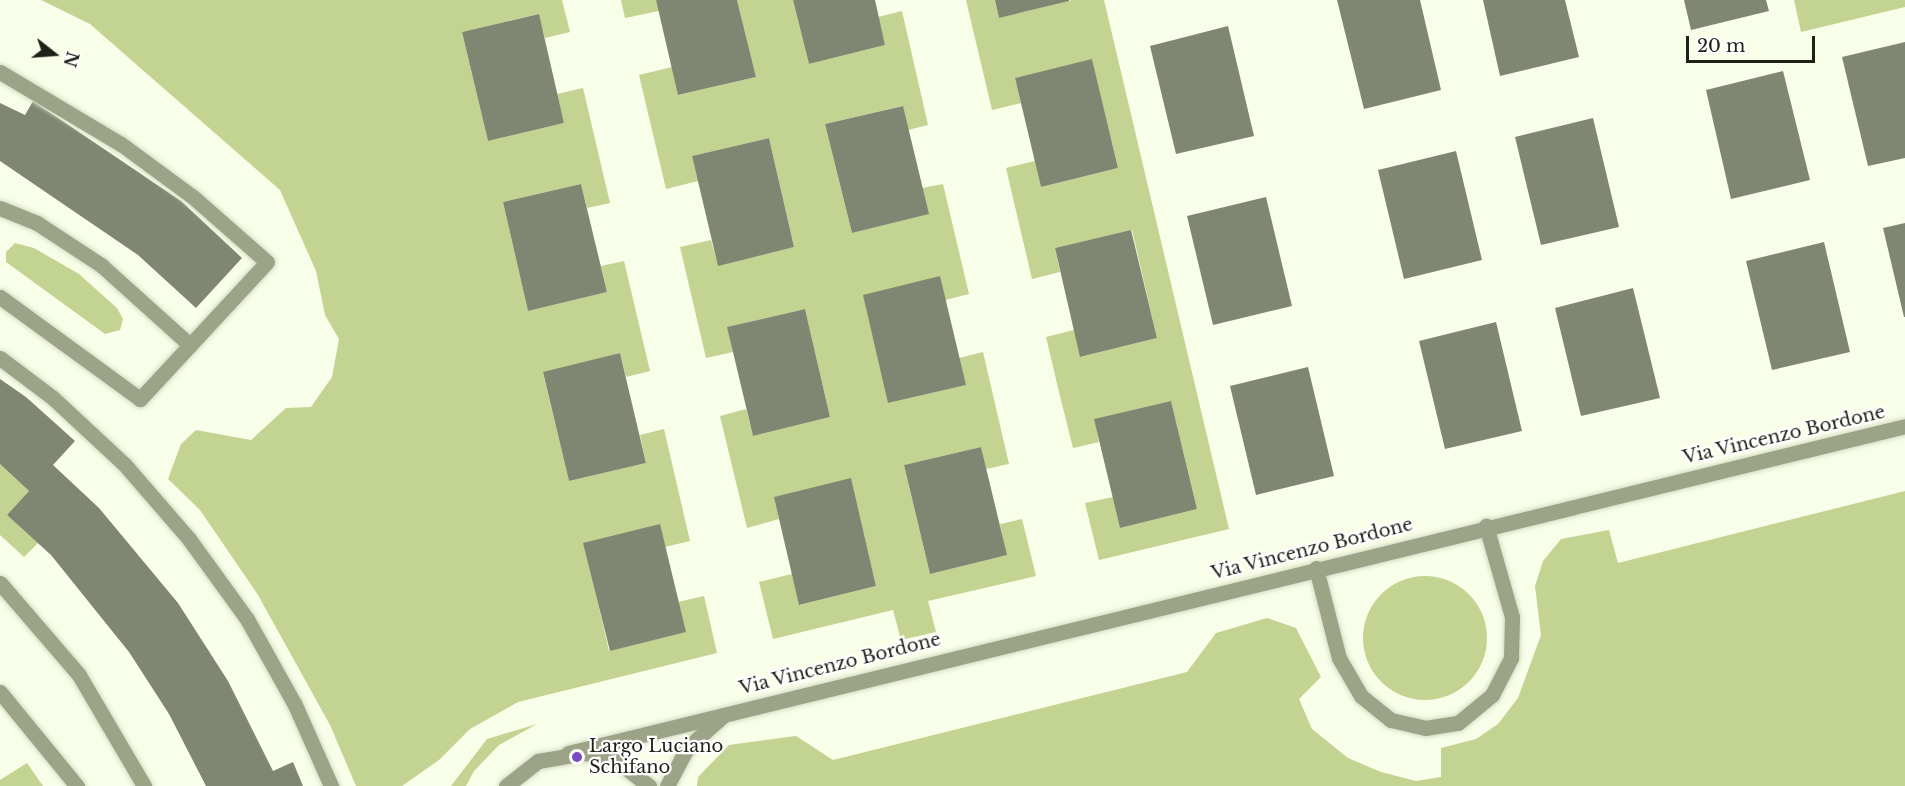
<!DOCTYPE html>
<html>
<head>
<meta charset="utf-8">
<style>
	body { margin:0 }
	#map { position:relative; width:1905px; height:786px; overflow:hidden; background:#f8fee7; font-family:"Libre Baskerville",serif }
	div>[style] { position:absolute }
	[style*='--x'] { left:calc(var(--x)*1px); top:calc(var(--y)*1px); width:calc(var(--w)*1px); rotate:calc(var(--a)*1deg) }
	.green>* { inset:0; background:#c3d391 }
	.round { border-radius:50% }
	.building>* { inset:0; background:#818672 }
	.roads { filter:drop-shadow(0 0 2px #d5dbc6) drop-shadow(0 0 2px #d5dbc6) }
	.lane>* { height:15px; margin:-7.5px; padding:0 7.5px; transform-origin:7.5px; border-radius:7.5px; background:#9ca387 }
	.street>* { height:15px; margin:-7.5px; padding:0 7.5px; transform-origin:7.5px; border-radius:7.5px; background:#9ca387 }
	.dots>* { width:16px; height:16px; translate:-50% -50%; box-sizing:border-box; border:3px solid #fff; border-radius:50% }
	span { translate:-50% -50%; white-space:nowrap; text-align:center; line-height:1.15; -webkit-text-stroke:4.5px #fff; paint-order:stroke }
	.street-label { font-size:18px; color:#1e2118 }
	.poi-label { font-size:18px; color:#1e2118 }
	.left { translate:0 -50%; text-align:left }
	.north { position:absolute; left:24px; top:24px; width:60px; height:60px; -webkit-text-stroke:4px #fff; paint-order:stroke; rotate:107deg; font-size:16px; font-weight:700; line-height:24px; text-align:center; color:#1e2118 }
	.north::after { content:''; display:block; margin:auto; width:21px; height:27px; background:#1e2118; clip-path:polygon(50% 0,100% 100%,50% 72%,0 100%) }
	.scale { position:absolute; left:1686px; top:36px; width:129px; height:27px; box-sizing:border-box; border:3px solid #1e2118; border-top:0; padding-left:8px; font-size:18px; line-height:21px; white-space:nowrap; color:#1e2118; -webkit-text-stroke:4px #fff; paint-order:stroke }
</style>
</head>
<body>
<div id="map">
	<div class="green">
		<i style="clip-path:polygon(41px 0,562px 0,570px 32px,545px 38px,538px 14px,462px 32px,488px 141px,564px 123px,557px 94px,583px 88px,610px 203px,587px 208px,581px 184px,503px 202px,528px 311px,607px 292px,601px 266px,624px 261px,650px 371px,626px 377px,620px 353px,543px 373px,569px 481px,646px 463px,640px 435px,664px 429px,690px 541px,665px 547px,584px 543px,609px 651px,685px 632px,678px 602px,704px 596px,717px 653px,518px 702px,470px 729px,439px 760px,402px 786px,356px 786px,330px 725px,258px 595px,200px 510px,168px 479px,181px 444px,196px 430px,251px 440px,286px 408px,311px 407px,332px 377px,339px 339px,325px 315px,316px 271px,280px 190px,90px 24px)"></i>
		<i style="clip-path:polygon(621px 0,656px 0,659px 11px,625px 18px)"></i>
		<i style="clip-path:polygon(737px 0,793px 0,809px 64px,885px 45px,878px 17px,902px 11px,928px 125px,908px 130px,902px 106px,825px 124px,852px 233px,928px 214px,922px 188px,943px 184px,969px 294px,945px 300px,888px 403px,965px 385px,959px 358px,983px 352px,1009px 464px,986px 469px,981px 447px,904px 465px,916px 516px,930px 574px,1006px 555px,1000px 524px,1022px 519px,1036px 576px,928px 601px,936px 632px,901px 640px,893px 610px,773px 639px,759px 582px,792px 574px,800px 605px,876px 586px,851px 479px,775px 497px,779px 519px,747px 528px,720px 416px,746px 409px,753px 436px,830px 417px,805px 309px,728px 327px,733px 352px,706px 358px,680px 247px,711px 240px,718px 265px,794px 247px,769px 138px,692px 156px,698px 181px,666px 189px,639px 75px,672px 67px,679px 95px,756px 77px)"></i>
		<i style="clip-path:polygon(966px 0,995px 0,999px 18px,1072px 0,1104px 0,1229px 529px,1099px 560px,1085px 503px,1113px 497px,1120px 528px,1197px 509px,1171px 401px,1095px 419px,1099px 442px,1073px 448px,1059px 392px,1046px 337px,1074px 330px,1081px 357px,1157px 338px,1132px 230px,1055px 248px,1060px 272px,1032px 279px,1006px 168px,1035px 161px,1041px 187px,1118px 168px,1092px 60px,1015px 78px,1021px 103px,992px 110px)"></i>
		<i style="clip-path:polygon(1794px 0,1905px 0,1905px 7px,1801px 32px)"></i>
		<i style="clip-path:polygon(15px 243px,34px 248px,79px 274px,117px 308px,123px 319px,120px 330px,105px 334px,6px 262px,6px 252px)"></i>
		<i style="clip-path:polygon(0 464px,29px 491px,7px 515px,38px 543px,24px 557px,0 535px)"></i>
		<i style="clip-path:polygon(1905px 491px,1905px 786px,697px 786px,698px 777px,729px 745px,796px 736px,833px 760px,1187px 672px,1216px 633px,1267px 618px,1296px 628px,1321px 677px,1299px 699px,1312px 729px,1348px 758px,1381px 772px,1416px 781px,1441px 777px,1441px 748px,1476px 739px,1498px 724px,1518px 698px,1541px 635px,1535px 586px,1543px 561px,1561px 539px,1609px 530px,1618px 563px)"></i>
		<i class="round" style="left:1363px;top:576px;width:124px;height:124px"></i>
		<i style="clip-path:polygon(537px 724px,499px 745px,474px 771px,466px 786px,451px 786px,487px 739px)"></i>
		<i style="clip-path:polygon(27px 763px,43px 786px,0 786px,0 780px)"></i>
	</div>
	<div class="building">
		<i style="clip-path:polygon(656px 0,737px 0,756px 77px,678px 95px)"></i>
		<i style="clip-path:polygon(793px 0,875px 0,885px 45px,809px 64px)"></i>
		<i style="clip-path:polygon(995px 0,1069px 0,1069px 1px,999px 18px)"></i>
		<i style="clip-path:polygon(1337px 0,1420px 0,1441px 90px,1364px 109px)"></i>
		<i style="clip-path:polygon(1483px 0,1565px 0,1579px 57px,1500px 76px)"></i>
		<i style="clip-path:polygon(1684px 0,1766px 0,1769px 11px,1691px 30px)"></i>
		<i style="clip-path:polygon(539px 14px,564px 123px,488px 141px,462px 32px)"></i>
		<i style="clip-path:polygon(1228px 26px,1254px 136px,1176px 154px,1150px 46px)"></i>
		<i style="clip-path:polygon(1905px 42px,1905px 158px,1868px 166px,1842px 57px)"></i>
		<i style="clip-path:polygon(1092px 59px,1118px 168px,1041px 187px,1015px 78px)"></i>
		<i style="clip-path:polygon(1783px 71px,1810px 180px,1731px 199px,1706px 90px)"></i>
		<i style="clip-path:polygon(33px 101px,181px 201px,242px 258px,196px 308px,138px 255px,0 161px,0 103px,25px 115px)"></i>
		<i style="clip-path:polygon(903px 106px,929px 214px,852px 233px,825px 124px)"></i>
		<i style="clip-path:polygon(1593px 118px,1619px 227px,1541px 245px,1515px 137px)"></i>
		<i style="clip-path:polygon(769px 138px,794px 247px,718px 266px,692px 156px)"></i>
		<i style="clip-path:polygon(1456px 151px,1482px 260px,1404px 279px,1378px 170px)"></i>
		<i style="clip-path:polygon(581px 184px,607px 292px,528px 311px,503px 202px)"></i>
		<i style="clip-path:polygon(1266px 197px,1292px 306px,1213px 325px,1187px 216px)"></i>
		<i style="clip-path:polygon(1905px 223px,1905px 317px,1904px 317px,1883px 228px)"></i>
		<i style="clip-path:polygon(1131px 230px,1157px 338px,1080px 357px,1055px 248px)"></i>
		<i style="clip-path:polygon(1824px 242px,1850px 352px,1772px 370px,1746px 261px)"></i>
		<i style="clip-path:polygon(940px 276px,966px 385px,888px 403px,863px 295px)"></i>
		<i style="clip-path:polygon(1633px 288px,1660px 398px,1581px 416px,1555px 308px)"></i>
		<i style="clip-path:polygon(805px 309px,830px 417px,753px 436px,727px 327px)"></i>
		<i style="clip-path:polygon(1496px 322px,1522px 431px,1445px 449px,1419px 341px)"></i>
		<i style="clip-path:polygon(620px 353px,646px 463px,569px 481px,543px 372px)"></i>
		<i style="clip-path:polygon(1308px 367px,1334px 476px,1256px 495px,1230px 386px)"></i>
		<i style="clip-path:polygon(0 379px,26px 397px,75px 441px,53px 465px,99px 508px,178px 603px,228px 681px,273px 771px,293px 762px,303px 786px,206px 786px,169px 714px,129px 652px,51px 555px,7px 515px,29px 491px,0 464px)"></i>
		<i style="clip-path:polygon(1171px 401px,1197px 509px,1120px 528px,1094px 419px)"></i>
		<i style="clip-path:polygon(981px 447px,1007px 555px,930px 574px,904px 465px)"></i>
		<i style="clip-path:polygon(851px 478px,876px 586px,799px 605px,774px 497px)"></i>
		<i style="clip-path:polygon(660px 524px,686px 632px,610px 651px,583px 543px)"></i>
	</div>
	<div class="roads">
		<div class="lane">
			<i style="--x:0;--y:72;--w:141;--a:30.8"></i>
			<i style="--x:121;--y:144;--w:89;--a:36.4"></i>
			<i style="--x:193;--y:197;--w:98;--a:41.3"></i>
			<i style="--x:267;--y:262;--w:187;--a:132.8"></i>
			<i style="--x:140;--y:399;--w:173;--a:-143.9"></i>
			<i style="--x:0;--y:208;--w:40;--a:22"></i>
			<i style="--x:37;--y:223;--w:77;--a:33.3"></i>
			<i style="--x:101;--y:265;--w:120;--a:42"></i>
			<i style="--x:0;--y:358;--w:66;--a:37"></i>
			<i style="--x:53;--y:398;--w:98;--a:42.9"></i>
			<i style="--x:125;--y:465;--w:98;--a:49.1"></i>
			<i style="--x:189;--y:539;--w:99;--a:54.1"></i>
			<i style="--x:247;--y:619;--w:98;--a:60.8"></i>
			<i style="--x:295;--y:705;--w:89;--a:66"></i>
			<i style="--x:0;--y:692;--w:122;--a:50.7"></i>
		</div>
		<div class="street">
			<i style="--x:1316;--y:568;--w:93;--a:75.7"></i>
			<i style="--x:1339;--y:658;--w:44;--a:59.9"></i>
			<i style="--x:1361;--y:696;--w:38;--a:39"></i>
			<i style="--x:1391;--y:720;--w:35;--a:13"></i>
			<i style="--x:1425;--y:728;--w:33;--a:-9"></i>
			<i style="--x:1458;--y:723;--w:44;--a:-39.5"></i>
			<i style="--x:1492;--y:695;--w:42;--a:-62.8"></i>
			<i style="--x:1511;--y:658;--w:41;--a:-88.6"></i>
			<i style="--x:1512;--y:617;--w:95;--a:-105.9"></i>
			<i style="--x:0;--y:583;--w:121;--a:49.3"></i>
			<i style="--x:79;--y:675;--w:129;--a:59.6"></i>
			<i style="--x:568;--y:753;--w:1376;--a:-13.74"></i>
			<i style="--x:506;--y:786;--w:41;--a:-38"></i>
			<i style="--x:538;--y:761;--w:48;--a:-9.7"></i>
			<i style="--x:585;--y:753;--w:33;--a:14"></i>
			<i style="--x:617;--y:761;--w:41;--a:38"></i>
			<i style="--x:667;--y:786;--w:43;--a:-62.2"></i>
			<i style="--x:687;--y:748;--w:50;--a:-41.7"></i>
		</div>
	</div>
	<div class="dots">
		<i style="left:577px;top:757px;background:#7c4ac2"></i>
	</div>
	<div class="street-label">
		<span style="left:1784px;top:435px;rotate:-13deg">Via Vincenzo Bordone</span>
		<span style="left:1312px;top:549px;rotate:-14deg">Via Vincenzo Bordone</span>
		<span style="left:840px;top:664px;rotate:-14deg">Via Vincenzo Bordone</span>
	</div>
	<div class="poi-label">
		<span class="left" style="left:589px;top:757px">Largo Luciano<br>Schifano</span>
	</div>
	<div class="north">N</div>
	<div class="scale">20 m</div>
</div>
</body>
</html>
